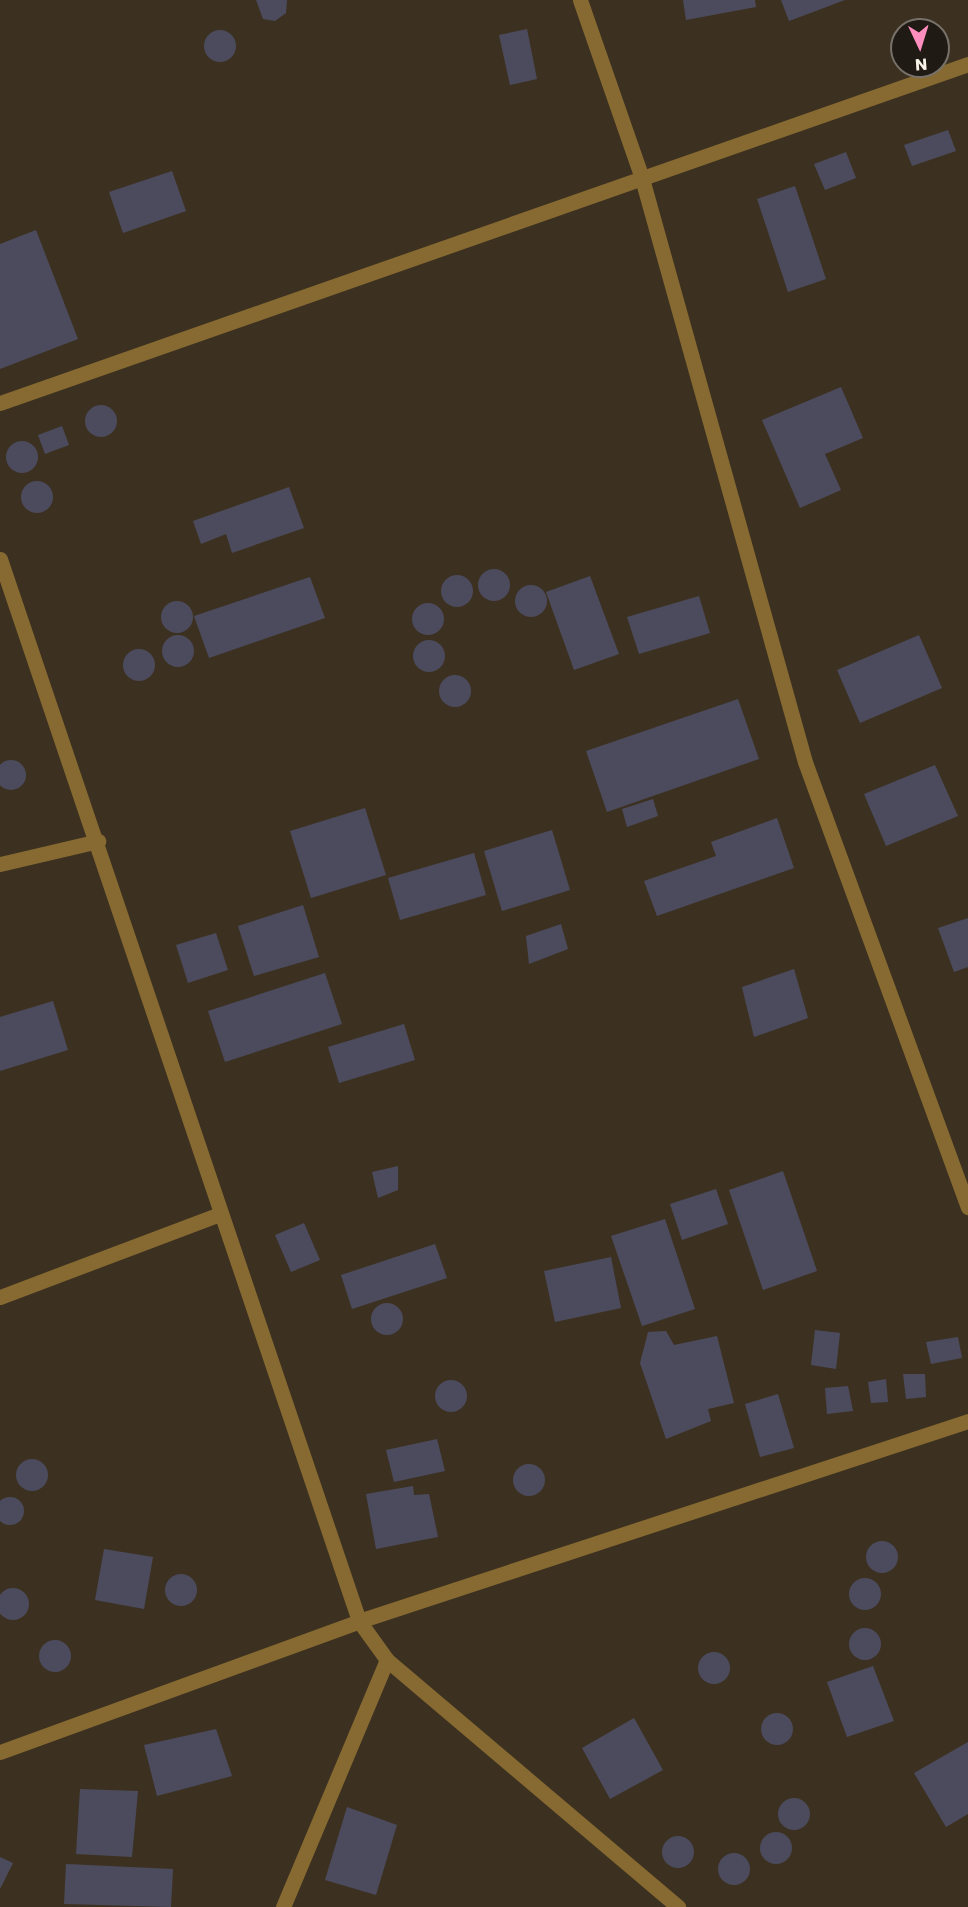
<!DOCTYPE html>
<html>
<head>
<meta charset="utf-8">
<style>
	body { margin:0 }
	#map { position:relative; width:968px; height:1907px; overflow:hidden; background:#3c3121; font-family:Poppins,sans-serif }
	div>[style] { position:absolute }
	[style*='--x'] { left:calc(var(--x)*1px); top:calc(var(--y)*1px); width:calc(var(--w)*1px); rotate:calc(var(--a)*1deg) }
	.building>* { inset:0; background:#4c4b5e }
	.round { border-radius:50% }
	.minor>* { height:15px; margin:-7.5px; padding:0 7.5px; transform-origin:7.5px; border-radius:7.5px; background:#876a31 }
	span { translate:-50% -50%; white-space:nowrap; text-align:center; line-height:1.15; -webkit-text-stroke:4.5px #1f1a13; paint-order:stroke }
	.north { position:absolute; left:890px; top:18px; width:60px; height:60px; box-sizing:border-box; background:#1f1a13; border:2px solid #777169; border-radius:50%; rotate:176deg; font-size:16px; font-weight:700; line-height:24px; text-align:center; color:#faf3e9 }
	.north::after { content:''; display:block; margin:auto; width:21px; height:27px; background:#fe8ebd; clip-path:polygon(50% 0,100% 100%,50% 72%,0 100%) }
</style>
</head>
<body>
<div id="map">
	<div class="building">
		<i style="clip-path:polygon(256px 0,287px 0,286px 13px,275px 21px,263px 19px)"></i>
		<i style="clip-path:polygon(683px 0,755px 0,756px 7px,686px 20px)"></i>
		<i style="clip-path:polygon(781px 0,845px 0,789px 21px)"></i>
		<i style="clip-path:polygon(527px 29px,537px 79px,510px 85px,499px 35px)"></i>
		<i class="round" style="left:204px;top:30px;width:32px;height:32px"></i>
		<i style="clip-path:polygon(948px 130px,956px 151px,912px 166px,904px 145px)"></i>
		<i style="clip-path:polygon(846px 152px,856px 178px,825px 190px,814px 164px)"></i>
		<i style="clip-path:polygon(172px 171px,186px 211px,123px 233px,109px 192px)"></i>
		<i style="clip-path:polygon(795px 186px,826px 279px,788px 292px,757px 199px)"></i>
		<i style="clip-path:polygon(36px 230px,78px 339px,0 369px,0 244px)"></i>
		<i style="clip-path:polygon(841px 387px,863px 438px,825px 454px,841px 490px,800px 508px,762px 420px)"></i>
		<i class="round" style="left:85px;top:405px;width:32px;height:32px"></i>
		<i style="clip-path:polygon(62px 426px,69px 445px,45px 454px,38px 435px)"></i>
		<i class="round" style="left:6px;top:441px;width:32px;height:32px"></i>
		<i class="round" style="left:21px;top:481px;width:32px;height:32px"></i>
		<i style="clip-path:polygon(289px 487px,304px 528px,232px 553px,226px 534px,201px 544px,193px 521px)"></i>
		<i class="round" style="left:478px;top:569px;width:32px;height:32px"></i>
		<i class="round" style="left:441px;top:575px;width:32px;height:32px"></i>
		<i style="clip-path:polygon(590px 576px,619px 654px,574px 670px,546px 592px)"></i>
		<i style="clip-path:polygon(310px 577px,325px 618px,209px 658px,194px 616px)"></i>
		<i class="round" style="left:515px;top:585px;width:32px;height:32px"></i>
		<i style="clip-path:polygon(699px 596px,710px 633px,639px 654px,627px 617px)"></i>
		<i class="round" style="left:161px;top:601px;width:32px;height:32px"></i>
		<i class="round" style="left:412px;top:603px;width:32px;height:32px"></i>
		<i class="round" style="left:162px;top:635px;width:32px;height:32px"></i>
		<i style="clip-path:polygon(919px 635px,942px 688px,860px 723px,837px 670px)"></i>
		<i class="round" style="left:413px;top:640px;width:32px;height:32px"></i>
		<i class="round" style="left:123px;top:649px;width:32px;height:32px"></i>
		<i class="round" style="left:439px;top:675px;width:32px;height:32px"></i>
		<i style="clip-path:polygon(738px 699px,759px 759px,607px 812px,586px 751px)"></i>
		<i class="round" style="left:-4px;top:760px;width:30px;height:30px"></i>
		<i style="clip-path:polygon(935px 765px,958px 816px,886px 846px,864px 794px)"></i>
		<i style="clip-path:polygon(653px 799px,658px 816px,627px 827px,622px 809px)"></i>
		<i style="clip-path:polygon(365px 808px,386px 875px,311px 898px,290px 831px)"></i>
		<i style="clip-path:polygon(777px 818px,794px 868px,657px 916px,644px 881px,716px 856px,711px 842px)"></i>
		<i style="clip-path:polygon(552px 830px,570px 890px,502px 911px,484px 851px)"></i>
		<i style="clip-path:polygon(474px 853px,486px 895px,400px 920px,388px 878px)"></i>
		<i style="clip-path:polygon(303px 905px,319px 957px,254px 976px,238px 926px)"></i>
		<i style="clip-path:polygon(968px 918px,968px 967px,954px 972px,938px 928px)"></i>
		<i style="clip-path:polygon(561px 924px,568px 949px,529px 964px,526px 936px)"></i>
		<i style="clip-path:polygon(216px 933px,228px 970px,188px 983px,176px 945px)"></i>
		<i style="clip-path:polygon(794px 969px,808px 1018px,754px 1037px,742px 987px)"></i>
		<i style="clip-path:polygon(325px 973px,342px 1024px,225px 1062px,208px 1011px)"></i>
		<i style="clip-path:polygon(53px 1001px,68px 1050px,0 1071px,0 1017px)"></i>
		<i style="clip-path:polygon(404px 1024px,415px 1060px,339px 1083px,328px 1047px)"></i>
		<i style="clip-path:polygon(398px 1166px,398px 1190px,378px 1198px,372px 1172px)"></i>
		<i style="clip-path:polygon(783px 1171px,817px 1271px,763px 1290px,729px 1190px)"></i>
		<i style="clip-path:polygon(716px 1189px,728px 1224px,682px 1240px,670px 1204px)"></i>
		<i style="clip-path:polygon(665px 1219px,695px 1309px,642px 1326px,611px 1236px)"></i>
		<i style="clip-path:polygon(304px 1223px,320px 1260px,291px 1272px,275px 1235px)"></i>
		<i style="clip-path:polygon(435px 1244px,447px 1278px,352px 1309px,341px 1275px)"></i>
		<i style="clip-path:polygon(611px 1257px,621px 1308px,555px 1322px,544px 1271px)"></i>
		<i class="round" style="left:371px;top:1303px;width:32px;height:32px"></i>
		<i style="clip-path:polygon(815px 1330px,840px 1333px,836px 1369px,811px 1365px)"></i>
		<i style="clip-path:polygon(666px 1331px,674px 1345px,717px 1336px,734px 1403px,708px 1409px,711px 1421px,666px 1439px,640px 1363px,648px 1332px)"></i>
		<i style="clip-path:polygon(958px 1337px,962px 1358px,931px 1364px,926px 1342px)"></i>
		<i style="clip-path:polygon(903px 1374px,925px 1374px,926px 1397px,906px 1399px)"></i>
		<i style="clip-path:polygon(886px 1379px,888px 1402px,871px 1403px,868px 1382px)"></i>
		<i class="round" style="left:435px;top:1380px;width:32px;height:32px"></i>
		<i style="clip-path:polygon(848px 1386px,853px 1411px,827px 1414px,825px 1388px)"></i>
		<i style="clip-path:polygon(778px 1394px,794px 1448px,760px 1457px,745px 1404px)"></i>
		<i style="clip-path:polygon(437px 1439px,445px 1471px,394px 1482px,386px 1450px)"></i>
		<i class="round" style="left:16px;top:1459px;width:32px;height:32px"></i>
		<i class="round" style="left:513px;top:1464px;width:32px;height:32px"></i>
		<i style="clip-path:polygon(413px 1486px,414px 1495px,429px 1494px,438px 1537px,376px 1549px,366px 1494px)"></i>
		<i class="round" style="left:-4px;top:1497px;width:28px;height:28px"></i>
		<i class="round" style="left:866px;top:1541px;width:32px;height:32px"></i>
		<i style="clip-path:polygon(104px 1549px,153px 1557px,144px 1609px,95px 1600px)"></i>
		<i class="round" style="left:165px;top:1574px;width:32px;height:32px"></i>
		<i class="round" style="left:849px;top:1578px;width:32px;height:32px"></i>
		<i class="round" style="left:-3px;top:1588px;width:32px;height:32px"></i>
		<i class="round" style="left:849px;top:1628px;width:32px;height:32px"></i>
		<i class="round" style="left:39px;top:1640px;width:32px;height:32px"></i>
		<i class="round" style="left:698px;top:1652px;width:32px;height:32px"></i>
		<i style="clip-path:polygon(873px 1666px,894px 1721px,847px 1737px,827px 1682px)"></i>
		<i class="round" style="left:761px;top:1713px;width:32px;height:32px"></i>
		<i style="clip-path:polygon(634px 1718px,663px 1770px,610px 1799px,582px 1748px)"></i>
		<i style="clip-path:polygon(216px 1729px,232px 1776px,157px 1796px,144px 1745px)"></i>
		<i style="clip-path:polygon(968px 1742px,968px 1814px,946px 1827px,914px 1773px)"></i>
		<i style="clip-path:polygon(80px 1789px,138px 1791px,132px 1857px,76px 1854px)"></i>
		<i class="round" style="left:778px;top:1798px;width:32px;height:32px"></i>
		<i style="clip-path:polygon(347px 1807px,397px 1825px,376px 1895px,325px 1880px)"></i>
		<i class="round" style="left:760px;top:1832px;width:32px;height:32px"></i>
		<i class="round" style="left:662px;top:1836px;width:32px;height:32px"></i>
		<i class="round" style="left:718px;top:1853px;width:32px;height:32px"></i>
		<i style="clip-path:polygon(0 1857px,13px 1863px,0 1889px)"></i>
		<i style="clip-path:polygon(66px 1864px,173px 1869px,171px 1907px,64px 1904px)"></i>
	</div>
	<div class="minor">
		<i style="--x:580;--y:0;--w:185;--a:70.8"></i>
		<i style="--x:641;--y:175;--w:609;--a:74.39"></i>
		<i style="--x:805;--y:762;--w:474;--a:69.9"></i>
		<i style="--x:0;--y:403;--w:1026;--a:-19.3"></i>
		<i style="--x:0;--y:559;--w:1121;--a:71.32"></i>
		<i style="--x:359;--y:1621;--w:48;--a:54.3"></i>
		<i style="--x:387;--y:1660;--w:382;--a:40.3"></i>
		<i style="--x:0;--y:864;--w:101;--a:-13.2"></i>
		<i style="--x:0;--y:1297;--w:235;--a:-20.7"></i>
		<i style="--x:0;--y:1752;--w:382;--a:-20"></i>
		<i style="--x:359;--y:1621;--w:641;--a:-18.18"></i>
		<i style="--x:283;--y:1907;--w:268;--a:-67.2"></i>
	</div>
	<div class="north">N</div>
</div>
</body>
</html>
